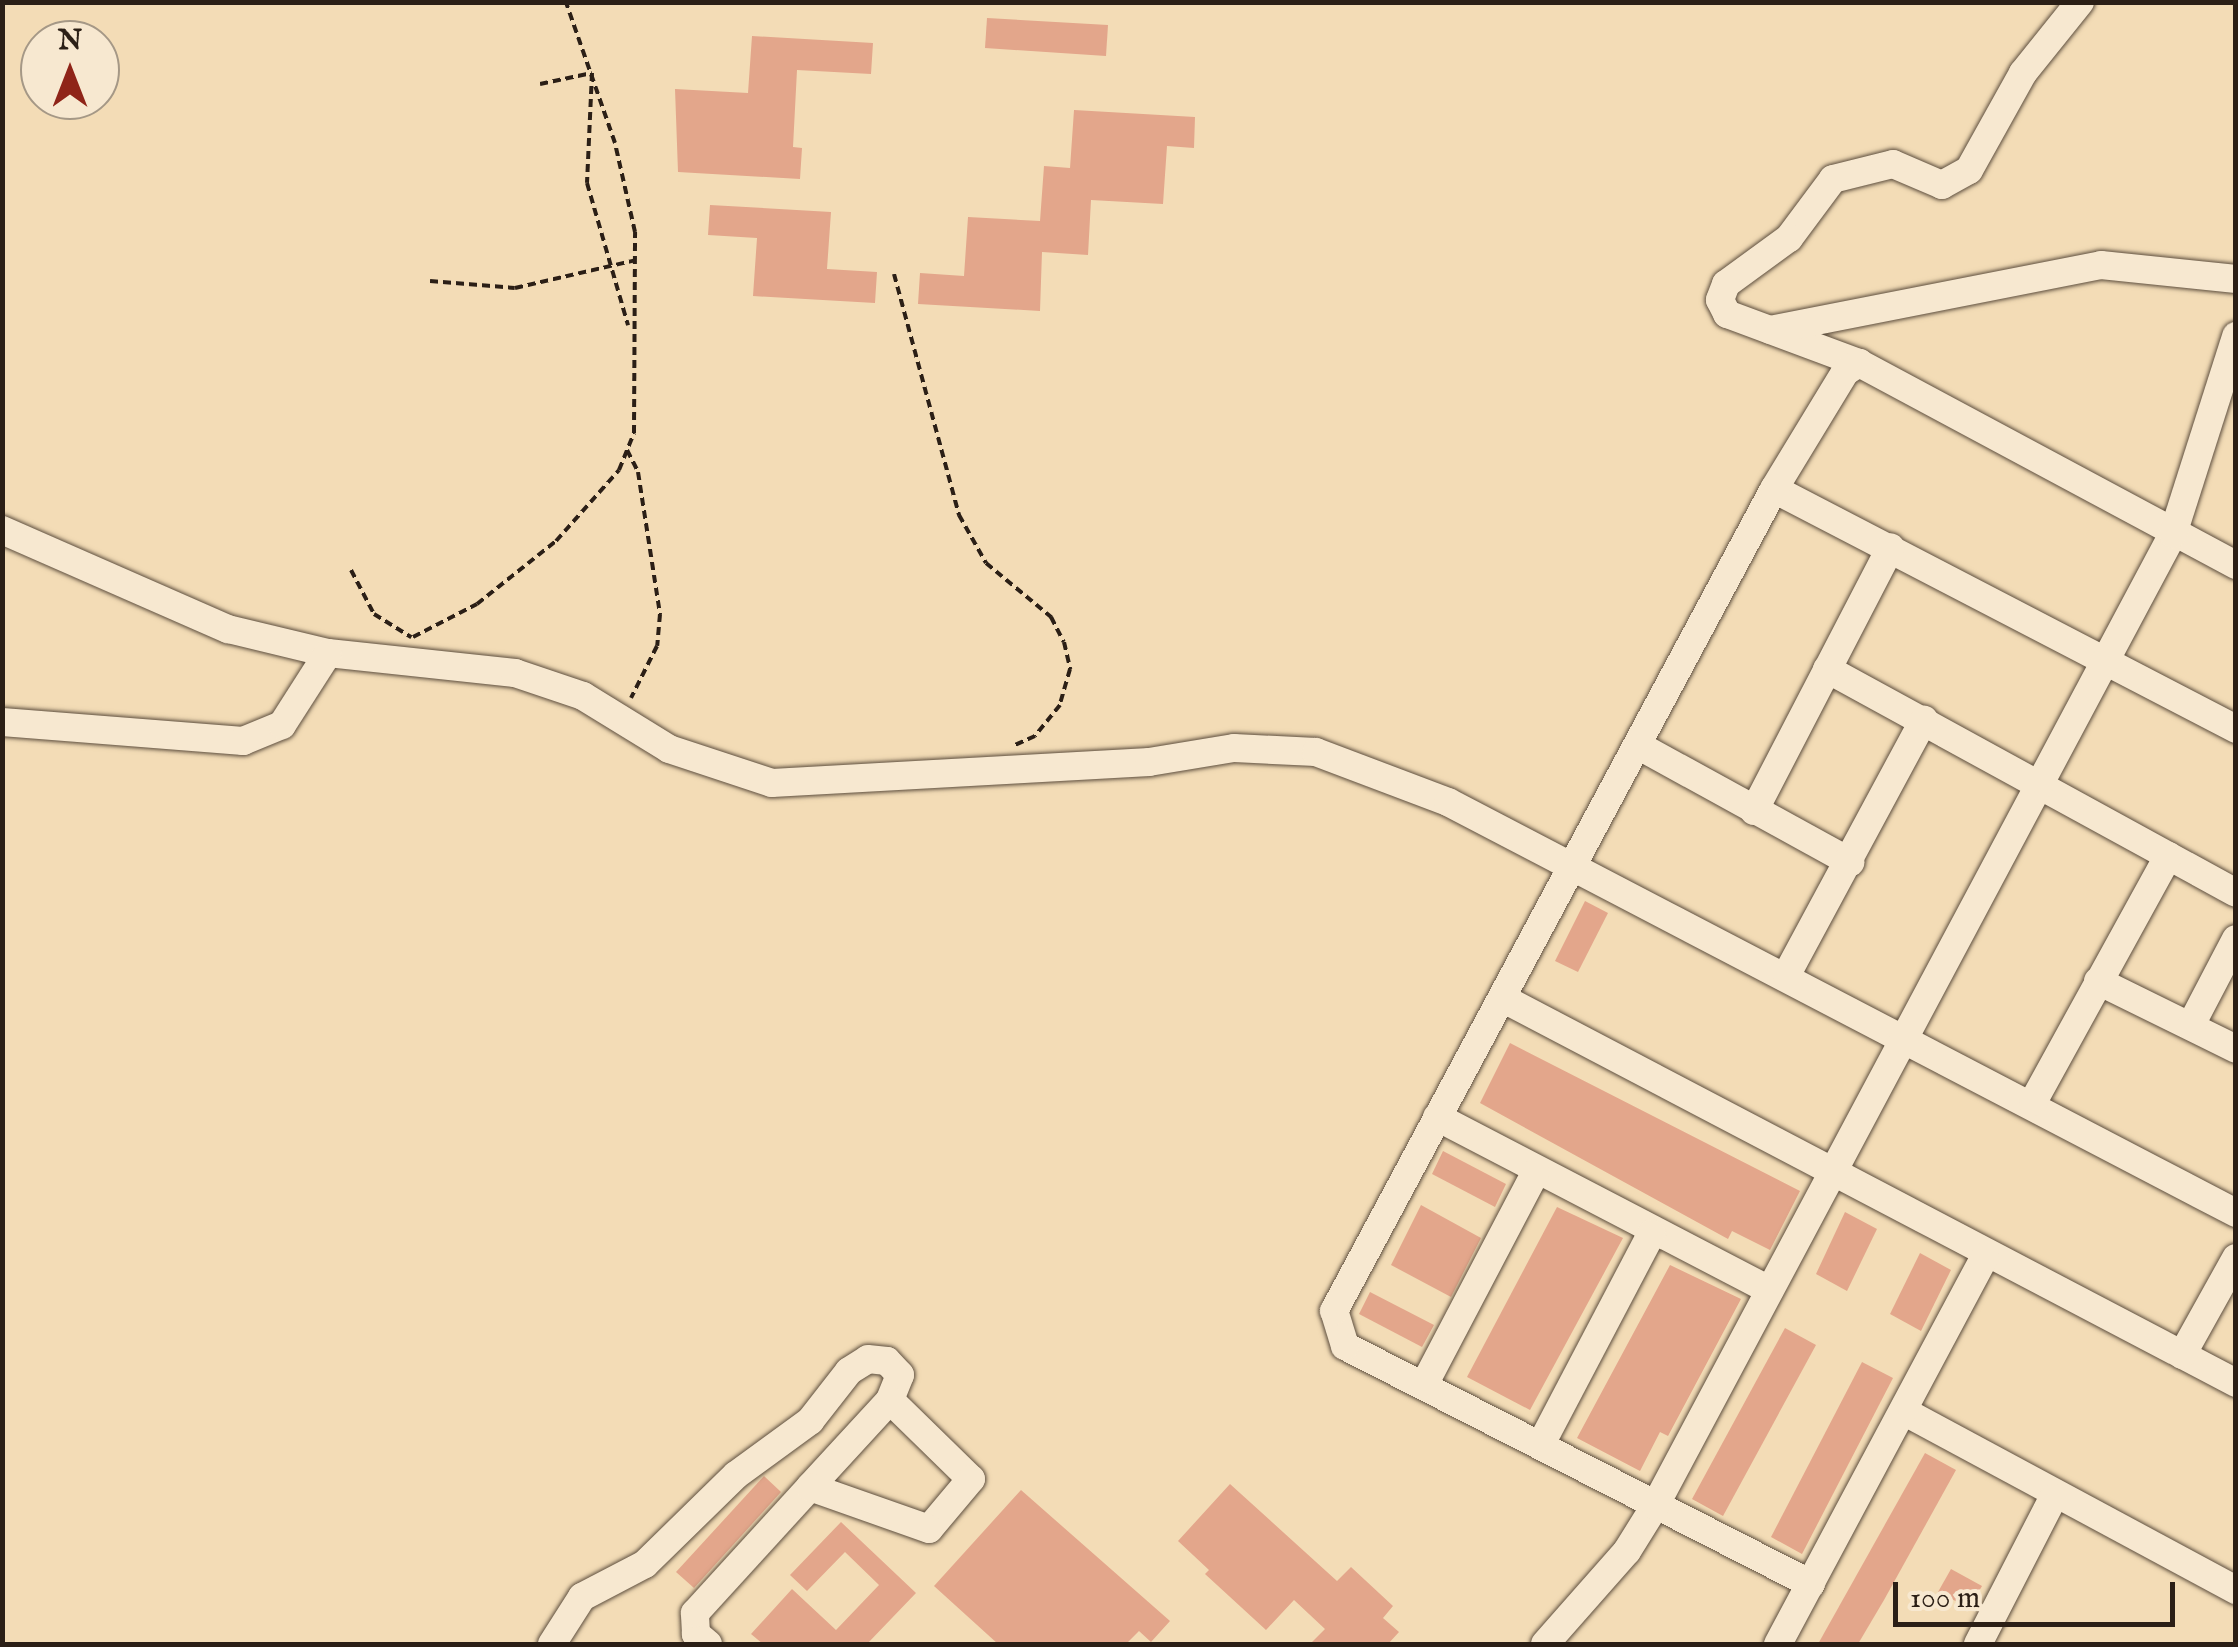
<!DOCTYPE html>
<html>
<head>
<meta charset="utf-8">
<style>
	body { margin:0 }
	#map { position:relative; width:2238px; height:1647px; overflow:hidden; background:#f3dcb6; font-family:"IM FELL English",serif }
	div>[style] { position:absolute }
	[style*='--x'] { left:calc(var(--x)*1px); top:calc(var(--y)*1px); width:calc(var(--w)*1px); rotate:calc(var(--a)*1deg) }
	.building>* { inset:0; background:#e3a68b }
	.path>* { height:4px; margin-top:-2px; transform-origin:0; background:repeating-linear-gradient(90deg,#2b1f16 0 8px,transparent 0 13px) }
	.roads { filter:drop-shadow(0 0 2px #5d4e3e) drop-shadow(0 0 2px #5d4e3e) }
	.minor>* { height:28px; margin:-14px; padding:0 14px; transform-origin:14px; border-radius:14px; background:#f7e8d0 }
	span { translate:-50% -50%; white-space:nowrap; text-align:center; line-height:1.15; -webkit-text-stroke:9px #f7e8d0; paint-order:stroke }
	.frame { position:absolute; inset:0; border:5px solid #2b1f16; pointer-events:none }
	.north { position:absolute; left:20px; top:20px; width:100px; height:100px; box-sizing:border-box; background:#f7e8d0; border:2px solid #a59886; border-radius:50%; rotate:0deg; font-size:28px; font-weight:700; line-height:40px; text-align:center; color:#2b1f16 }
	.north::after { content:''; display:block; margin:auto; width:35px; height:45px; background:#8f2418; clip-path:polygon(50% 0,100% 100%,50% 72%,0 100%) }
	.scale { position:absolute; left:1893px; top:1582px; width:282px; height:45px; box-sizing:border-box; border:5px solid #2b1f16; border-top:0; padding-left:12px; font-size:30px; line-height:35px; white-space:nowrap; color:#2b1f16; -webkit-text-stroke:8px #f7e8d0; paint-order:stroke }
</style>
</head>
<body>
<div id="map">
	<div class="building">
		<i style="clip-path:polygon(987px 18px,1108px 25px,1106px 56px,985px 48px)"></i>
		<i style="clip-path:polygon(752px 36px,873px 43px,871px 74px,797px 70px,793px 147px,802px 148px,800px 179px,678px 172px,675px 89px,748px 93px)"></i>
		<i style="clip-path:polygon(1074px 110px,1195px 117px,1194px 148px,1167px 146px,1163px 204px,1091px 200px,1088px 255px,1042px 252px,1040px 311px,918px 304px,920px 273px,964px 276px,968px 217px,1040px 221px,1044px 166px,1070px 168px)"></i>
		<i style="clip-path:polygon(710px 205px,831px 212px,827px 269px,877px 272px,875px 303px,753px 296px,757px 238px,708px 235px)"></i>
		<i style="clip-path:polygon(1585px 901px,1608px 913px,1578px 972px,1555px 961px)"></i>
		<i style="clip-path:polygon(1510px 1043px,1800px 1191px,1770px 1250px,1732px 1231px,1728px 1239px,1480px 1103px)"></i>
		<i style="clip-path:polygon(1443px 1151px,1506px 1184px,1495px 1207px,1432px 1174px)"></i>
		<i style="clip-path:polygon(1421px 1205px,1481px 1238px,1451px 1297px,1391px 1265px)"></i>
		<i style="clip-path:polygon(1557px 1207px,1623px 1238px,1530px 1410px,1467px 1377px)"></i>
		<i style="clip-path:polygon(1845px 1212px,1877px 1229px,1847px 1291px,1816px 1274px)"></i>
		<i style="clip-path:polygon(1920px 1253px,1951px 1270px,1921px 1331px,1890px 1314px)"></i>
		<i style="clip-path:polygon(1670px 1265px,1741px 1299px,1668px 1436px,1660px 1432px,1640px 1471px,1577px 1438px)"></i>
		<i style="clip-path:polygon(1370px 1292px,1434px 1325px,1422px 1347px,1359px 1314px)"></i>
		<i style="clip-path:polygon(1785px 1328px,1816px 1345px,1723px 1516px,1692px 1499px)"></i>
		<i style="clip-path:polygon(1862px 1362px,1893px 1378px,1802px 1554px,1771px 1537px)"></i>
		<i style="clip-path:polygon(1925px 1453px,1956px 1470px,1884px 1600px,1858px 1644px,1818px 1644px)"></i>
		<i style="clip-path:polygon(764px 1476px,781px 1492px,694px 1588px,676px 1572px)"></i>
		<i style="clip-path:polygon(1230px 1484px,1337px 1581px,1351px 1567px,1393px 1606px,1383px 1618px,1399px 1632px,1388px 1644px,1310px 1644px,1325px 1629px,1294px 1600px,1266px 1630px,1205px 1574px,1209px 1570px,1178px 1541px)"></i>
		<i style="clip-path:polygon(1021px 1490px,1170px 1621px,1151px 1642px,1139px 1631px,1126px 1644px,998px 1644px,934px 1586px)"></i>
		<i style="clip-path:polygon(841px 1522px,916px 1593px,867px 1644px,763px 1644px,751px 1634px,792px 1589px,836px 1630px,879px 1585px,845px 1552px,807px 1591px,790px 1575px)"></i>
		<i style="clip-path:polygon(1951px 1569px,1982px 1586px,1969px 1608px,1938px 1592px)"></i>
	</div>
	<div class="path">
		<i style="--x:540;--y:84;--w:53;--a:-11.9"></i>
		<i style="--x:592;--y:73;--w:110;--a:92.6"></i>
		<i style="--x:587;--y:183;--w:148;--a:73.9"></i>
		<i style="--x:894;--y:274;--w:250;--a:74.9"></i>
		<i style="--x:959;--y:515;--w:55;--a:60.6"></i>
		<i style="--x:986;--y:563;--w:85;--a:39.7"></i>
		<i style="--x:1051;--y:617;--w:28;--a:63"></i>
		<i style="--x:1064;--y:642;--w:28;--a:77"></i>
		<i style="--x:1070;--y:669;--w:37;--a:106"></i>
		<i style="--x:1060;--y:705;--w:40;--a:129"></i>
		<i style="--x:1035;--y:736;--w:22;--a:156"></i>
		<i style="--x:430;--y:281;--w:85;--a:4.7"></i>
		<i style="--x:515;--y:288;--w:124;--a:-13"></i>
		<i style="--x:627;--y:450;--w:25;--a:63"></i>
		<i style="--x:638;--y:472;--w:144;--a:81.2"></i>
		<i style="--x:660;--y:614;--w:32;--a:95"></i>
		<i style="--x:657;--y:646;--w:58;--a:116.6"></i>
		<i style="--x:351;--y:570;--w:50;--a:62.4"></i>
		<i style="--x:374;--y:614;--w:44;--a:31.9"></i>
		<i style="--x:413;--y:637;--w:72;--a:-27.3"></i>
		<i style="--x:477;--y:604;--w:101;--a:-38.6"></i>
		<i style="--x:556;--y:541;--w:95;--a:-48.4"></i>
		<i style="--x:619;--y:470;--w:40;--a:-68"></i>
		<i style="--x:634;--y:433;--w:201;--a:-89.7"></i>
		<i style="--x:635;--y:232;--w:91;--a:-102.7"></i>
		<i style="--x:615;--y:143;--w:149;--a:-109.2"></i>
	</div>
	<div class="roads">
		<div class="minor">
			<i style="--x:2080;--y:2;--w:91;--a:128.8"></i>
			<i style="--x:2023;--y:73;--w:111;--a:119.1"></i>
			<i style="--x:1969;--y:170;--w:31;--a:151"></i>
			<i style="--x:1942;--y:185;--w:53;--a:-156.8"></i>
			<i style="--x:1893;--y:164;--w:62;--a:166"></i>
			<i style="--x:1833;--y:179;--w:74;--a:126.7"></i>
			<i style="--x:1789;--y:238;--w:78;--a:143.9"></i>
			<i style="--x:1726;--y:284;--w:17;--a:111"></i>
			<i style="--x:1720;--y:300;--w:16;--a:63"></i>
			<i style="--x:1727;--y:314;--w:141;--a:20.4"></i>
			<i style="--x:1859;--y:363;--w:428;--a:28.2"></i>
			<i style="--x:1770;--y:330;--w:337;--a:-11.1"></i>
			<i style="--x:2101;--y:265;--w:136;--a:5.9"></i>
			<i style="--x:1774;--y:489;--w:521;--a:27.45"></i>
			<i style="--x:2;--y:530;--w:247;--a:23.7"></i>
			<i style="--x:228;--y:629;--w:103;--a:13.5"></i>
			<i style="--x:328;--y:653;--w:188;--a:6.1"></i>
			<i style="--x:515;--y:673;--w:72;--a:18.7"></i>
			<i style="--x:583;--y:696;--w:101;--a:31.6"></i>
			<i style="--x:669;--y:749;--w:108;--a:18.3"></i>
			<i style="--x:772;--y:783;--w:378;--a:-3.2"></i>
			<i style="--x:1149;--y:762;--w:86;--a:-9.4"></i>
			<i style="--x:1234;--y:748;--w:82;--a:2.8"></i>
			<i style="--x:1316;--y:752;--w:141;--a:20.7"></i>
			<i style="--x:1448;--y:802;--w:889;--a:27.55"></i>
			<i style="--x:1827;--y:669;--w:466;--a:28.7"></i>
			<i style="--x:2;--y:722;--w:242;--a:4.5"></i>
			<i style="--x:243;--y:741;--w:42;--a:-22.3"></i>
			<i style="--x:282;--y:725;--w:85;--a:-57.4"></i>
			<i style="--x:1641;--y:747;--w:239;--a:28.8"></i>
			<i style="--x:1754;--y:811;--w:297;--a:-62.6"></i>
			<i style="--x:1787;--y:974;--w:289;--a:-61.7"></i>
			<i style="--x:2098;--y:981;--w:154;--a:26.2"></i>
			<i style="--x:1504;--y:999;--w:827;--a:27.68"></i>
			<i style="--x:2191;--y:1025;--w:97;--a:-62.4"></i>
			<i style="--x:2033;--y:1102;--w:281;--a:-61.2"></i>
			<i style="--x:1437;--y:1117;--w:375;--a:27.5"></i>
			<i style="--x:2182;--y:1355;--w:111;--a:-60.9"></i>
			<i style="--x:1425;--y:1383;--w:238;--a:-62.3"></i>
			<i style="--x:1907;--y:1413;--w:374;--a:28.3"></i>
			<i style="--x:1541;--y:1444;--w:238;--a:-62.3"></i>
			<i style="--x:1811;--y:1584;--w:523;--a:-152.95"></i>
			<i style="--x:1345;--y:1346;--w:37;--a:-107"></i>
			<i style="--x:1334;--y:1311;--w:932;--a:-61.84"></i>
			<i style="--x:1774;--y:489;--w:137;--a:-58.7"></i>
			<i style="--x:1845;--y:372;--w:17;--a:-33"></i>
			<i style="--x:552;--y:1644;--w:56;--a:-57.4"></i>
			<i style="--x:582;--y:1597;--w:71;--a:-27.6"></i>
			<i style="--x:645;--y:1564;--w:127;--a:-44.4"></i>
			<i style="--x:736;--y:1475;--w:92;--a:-36.1"></i>
			<i style="--x:810;--y:1421;--w:63;--a:-52"></i>
			<i style="--x:849;--y:1371;--w:22;--a:-32"></i>
			<i style="--x:868;--y:1359;--w:19;--a:6"></i>
			<i style="--x:887;--y:1361;--w:19;--a:47"></i>
			<i style="--x:900;--y:1375;--w:27;--a:112"></i>
			<i style="--x:708;--y:1644;--w:16;--a:-140"></i>
			<i style="--x:696;--y:1634;--w:21;--a:-93"></i>
			<i style="--x:695;--y:1613;--w:171;--a:-47.6"></i>
			<i style="--x:810;--y:1487;--w:118;--a:-47.4"></i>
			<i style="--x:890;--y:1400;--w:113;--a:44.3"></i>
			<i style="--x:971;--y:1479;--w:65;--a:130"></i>
			<i style="--x:929;--y:1529;--w:126;--a:-160.6"></i>
			<i style="--x:1545;--y:1644;--w:124;--a:-48.6"></i>
			<i style="--x:1627;--y:1551;--w:53;--a:-58.1"></i>
			<i style="--x:1655;--y:1506;--w:1101;--a:-61.95"></i>
			<i style="--x:2173;--y:534;--w:208;--a:-72.3"></i>
			<i style="--x:1778;--y:1644;--w:439;--a:-61.9"></i>
			<i style="--x:1978;--y:1644;--w:164;--a:-62.8"></i>
		</div>
	</div>
	<div class="frame"></div>
	<div class="north">N</div>
	<div class="scale">100 m</div>
</div>
</body>
</html>
